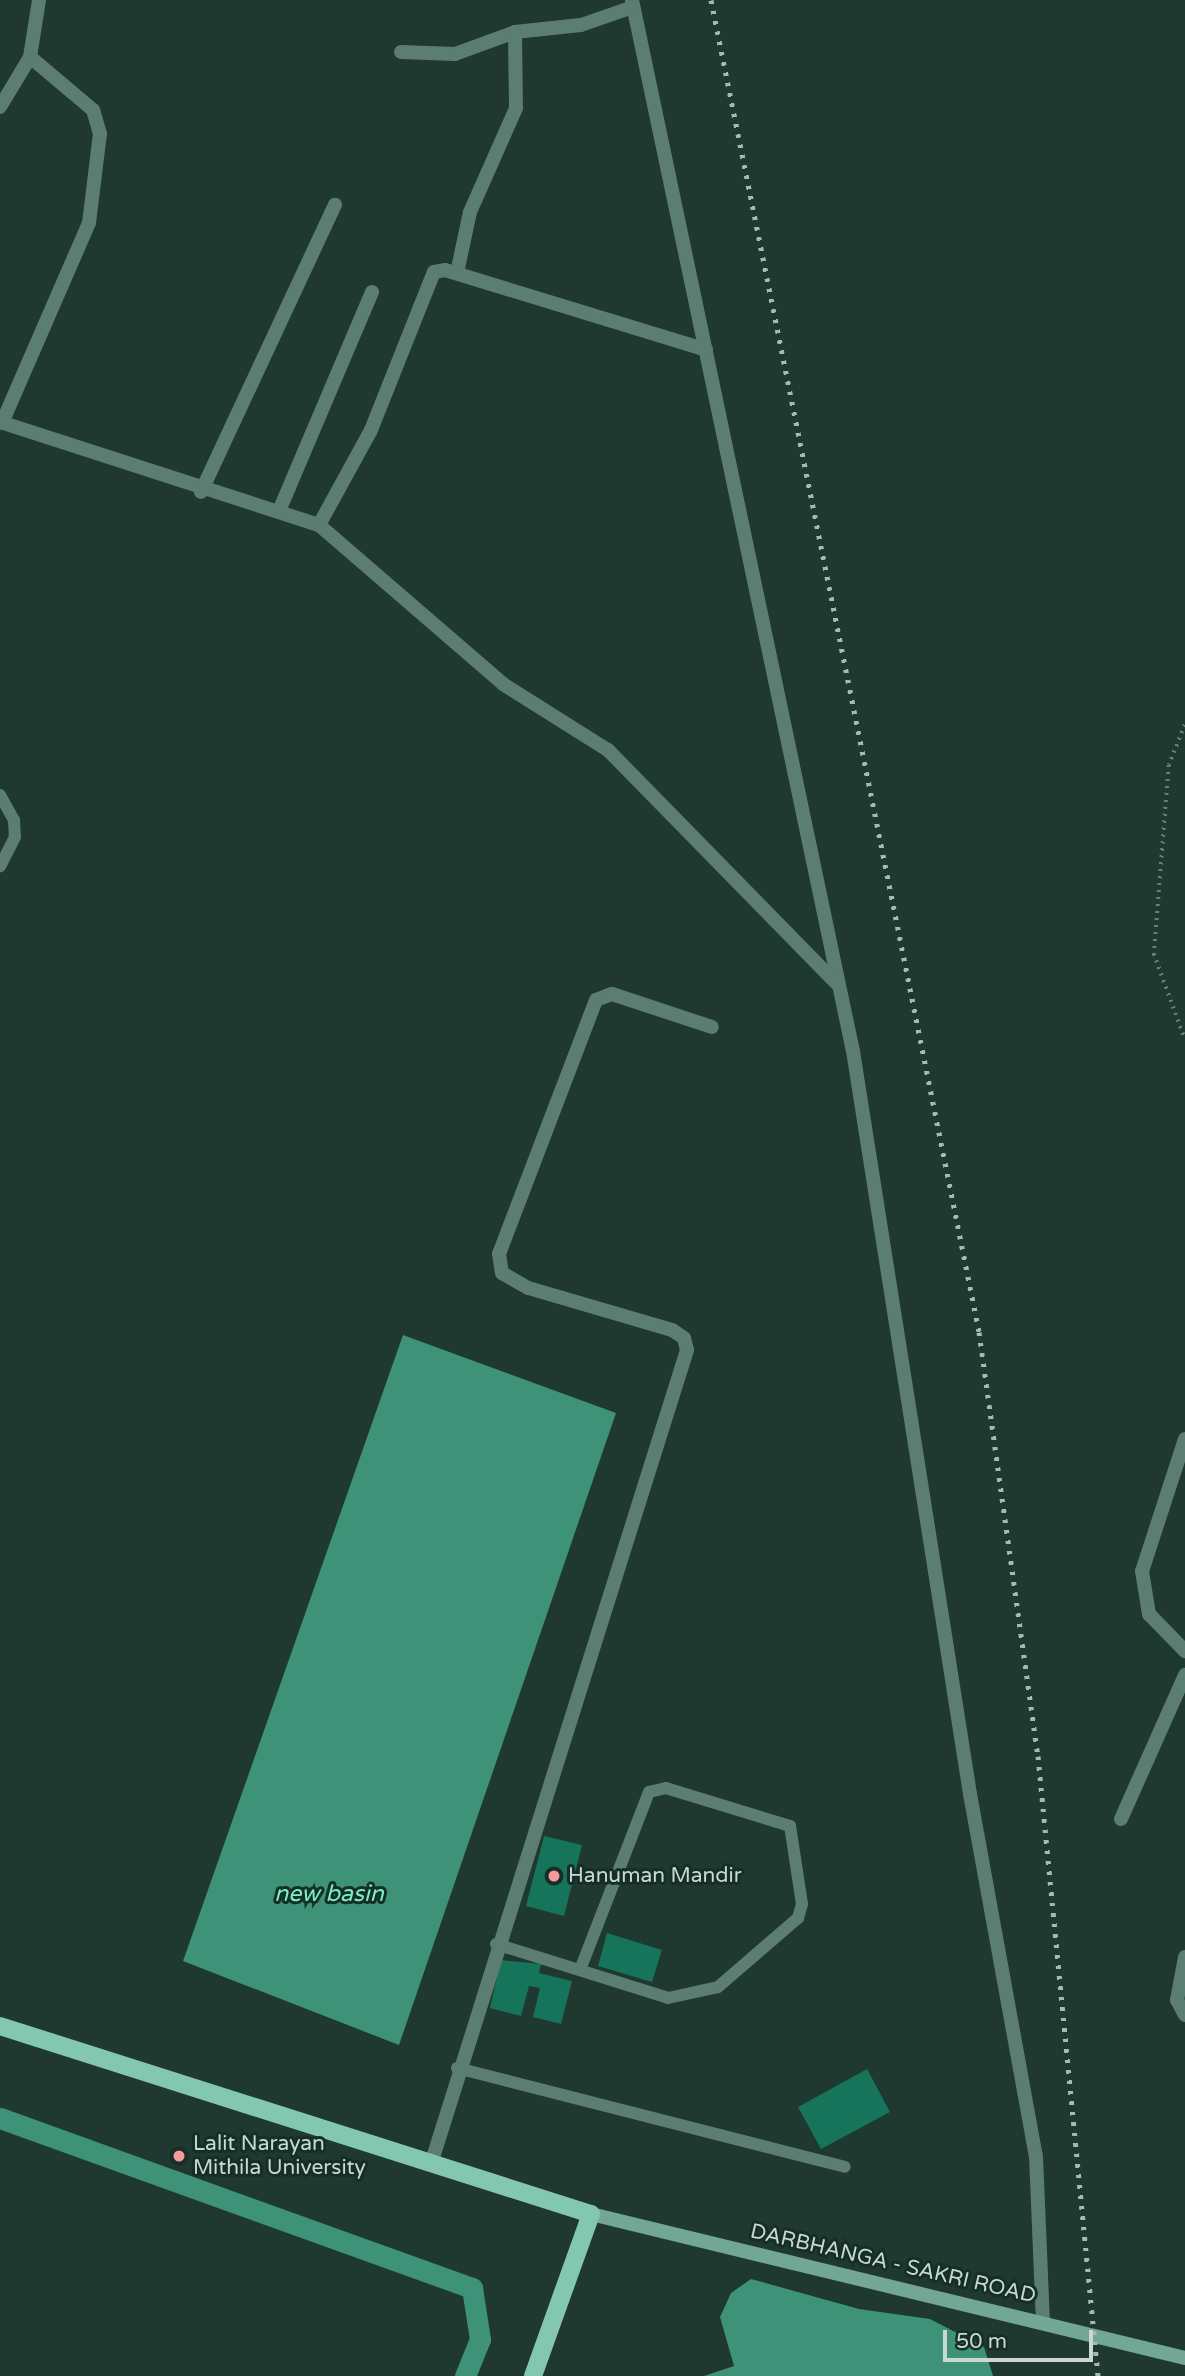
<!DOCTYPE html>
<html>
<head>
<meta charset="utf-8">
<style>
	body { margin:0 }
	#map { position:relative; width:1185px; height:2376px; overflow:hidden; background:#1f3830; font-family:"Varela Round",sans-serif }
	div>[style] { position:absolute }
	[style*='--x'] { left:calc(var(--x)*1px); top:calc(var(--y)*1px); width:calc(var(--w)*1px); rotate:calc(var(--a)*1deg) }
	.water>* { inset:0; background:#3d9278 }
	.canal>* { height:21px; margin:-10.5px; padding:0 10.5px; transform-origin:10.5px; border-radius:10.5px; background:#3d9278 }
	.building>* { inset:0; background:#16745b }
	.path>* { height:3.5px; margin-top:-1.75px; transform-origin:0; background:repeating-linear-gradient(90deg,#697e76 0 2px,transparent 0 7px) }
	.lane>* { height:12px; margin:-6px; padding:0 6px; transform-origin:6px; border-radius:6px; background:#5c7d71 }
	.street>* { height:14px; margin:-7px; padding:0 7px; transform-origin:7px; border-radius:7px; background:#5c7d71 }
	.secondary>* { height:14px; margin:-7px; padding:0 7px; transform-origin:7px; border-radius:7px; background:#72a794 }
	.primary>* { height:18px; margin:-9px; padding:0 9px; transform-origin:9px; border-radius:9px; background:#82c7ae }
	.rail>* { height:5px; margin-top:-2.5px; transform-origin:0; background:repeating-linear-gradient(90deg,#a8b9b3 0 3.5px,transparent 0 10.5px) }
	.dots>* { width:19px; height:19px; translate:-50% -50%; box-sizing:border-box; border:4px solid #152e26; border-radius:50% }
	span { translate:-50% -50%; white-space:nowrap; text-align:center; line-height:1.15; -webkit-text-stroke:6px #152e26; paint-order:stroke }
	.poi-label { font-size:21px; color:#c9d8d2 }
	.left { translate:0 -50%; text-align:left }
	.street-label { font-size:21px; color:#c9d8d2 }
	.water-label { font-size:23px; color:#78efc8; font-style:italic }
	.scale { position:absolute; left:943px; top:2330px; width:150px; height:32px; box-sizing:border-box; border:4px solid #c9d8d2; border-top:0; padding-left:9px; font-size:21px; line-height:24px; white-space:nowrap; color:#c9d8d2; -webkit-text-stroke:5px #152e26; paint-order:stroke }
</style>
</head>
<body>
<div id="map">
	<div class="water">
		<i style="clip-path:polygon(403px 1335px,616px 1413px,399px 2045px,183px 1961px)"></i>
		<i style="clip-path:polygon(751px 2279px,859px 2309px,930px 2319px,984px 2347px,993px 2376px,704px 2376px,734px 2366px,720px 2317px,731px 2293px)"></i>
	</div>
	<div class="canal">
		<i style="--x:0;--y:2118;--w:502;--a:19.81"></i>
		<i style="--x:472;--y:2288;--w:52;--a:81.1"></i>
		<i style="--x:480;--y:2339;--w:40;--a:112"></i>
	</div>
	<div class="building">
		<i style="clip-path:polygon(544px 1836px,582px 1845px,564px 1916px,526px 1906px)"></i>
		<i style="clip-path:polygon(607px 1933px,662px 1950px,652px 1982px,598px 1966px)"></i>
		<i style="clip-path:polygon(501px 1960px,541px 1964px,539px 1973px,572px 1981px,561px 2024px,533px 2017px,540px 1988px,529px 1986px,521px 2016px,490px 2008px)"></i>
		<i style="clip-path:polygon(867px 2069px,890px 2112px,821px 2149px,798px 2107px)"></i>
	</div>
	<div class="path">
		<i style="--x:1185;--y:725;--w:43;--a:111.8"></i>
		<i style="--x:1169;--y:765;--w:190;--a:94.5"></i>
		<i style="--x:1154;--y:954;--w:90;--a:70"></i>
	</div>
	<div class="lane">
		<i style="--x:0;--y:795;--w:29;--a:61"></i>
		<i style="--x:14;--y:820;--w:17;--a:87"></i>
		<i style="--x:15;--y:837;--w:33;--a:117"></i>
		<i style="--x:496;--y:1944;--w:180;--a:17.4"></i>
		<i style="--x:668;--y:1998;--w:51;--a:-12.4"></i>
		<i style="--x:718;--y:1987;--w:106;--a:-40.8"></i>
		<i style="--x:798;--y:1918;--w:15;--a:-74"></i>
		<i style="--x:802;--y:1904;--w:79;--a:-98.7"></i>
		<i style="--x:790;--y:1826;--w:130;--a:-163"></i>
		<i style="--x:666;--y:1788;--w:17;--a:167"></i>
		<i style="--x:649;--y:1792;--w:191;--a:111.2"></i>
		<i style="--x:457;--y:2068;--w:400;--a:14.3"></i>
	</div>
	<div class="street">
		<i style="--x:632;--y:0;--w:1074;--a:78.13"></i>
		<i style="--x:853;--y:1051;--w:752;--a:81.05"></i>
		<i style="--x:970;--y:1794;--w:368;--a:79.7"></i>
		<i style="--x:1036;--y:2156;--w:165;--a:87.6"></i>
		<i style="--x:401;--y:52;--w:54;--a:2.1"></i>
		<i style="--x:455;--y:54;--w:64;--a:-20.1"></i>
		<i style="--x:515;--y:32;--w:66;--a:-6.1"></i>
		<i style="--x:581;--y:25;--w:55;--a:-19.1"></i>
		<i style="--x:0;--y:107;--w:58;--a:-59"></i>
		<i style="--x:457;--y:273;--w:62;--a:-78"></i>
		<i style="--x:470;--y:212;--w:114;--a:-66.1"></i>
		<i style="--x:516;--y:108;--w:76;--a:-90.8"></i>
		<i style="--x:0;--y:422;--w:335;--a:17.9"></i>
		<i style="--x:319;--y:525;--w:243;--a:40.8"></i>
		<i style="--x:503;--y:684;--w:124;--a:32.2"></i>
		<i style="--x:608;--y:750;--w:327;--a:45.6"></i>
		<i style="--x:2;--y:423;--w:218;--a:-66.5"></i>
		<i style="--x:89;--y:223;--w:90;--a:-83"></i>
		<i style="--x:100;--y:134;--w:25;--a:-106"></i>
		<i style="--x:93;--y:110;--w:82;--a:-139.9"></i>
		<i style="--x:30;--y:57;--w:58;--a:-81"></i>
		<i style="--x:201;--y:492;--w:317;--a:-65"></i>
		<i style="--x:279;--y:511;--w:238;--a:-67"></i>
		<i style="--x:319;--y:525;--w:108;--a:-61.3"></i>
		<i style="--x:371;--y:430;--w:170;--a:-68.3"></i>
		<i style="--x:434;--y:272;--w:11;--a:-10"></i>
		<i style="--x:445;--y:270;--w:273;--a:17"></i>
		<i style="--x:1185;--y:1439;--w:139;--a:108"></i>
		<i style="--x:1142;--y:1571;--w:44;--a:80.8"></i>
		<i style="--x:1149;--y:1614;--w:52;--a:45.8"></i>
		<i style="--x:1121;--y:1819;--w:158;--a:-66"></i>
		<i style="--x:1185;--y:1957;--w:44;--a:100.5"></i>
		<i style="--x:1177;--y:2000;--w:17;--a:62"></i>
		<i style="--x:431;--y:2164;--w:853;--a:-72.54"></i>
		<i style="--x:687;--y:1350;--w:12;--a:-104"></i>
		<i style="--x:684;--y:1338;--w:14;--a:-146"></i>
		<i style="--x:672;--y:1330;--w:150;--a:-163.7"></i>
		<i style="--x:528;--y:1288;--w:30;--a:-150"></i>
		<i style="--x:502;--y:1273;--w:19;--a:-99"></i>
		<i style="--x:499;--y:1254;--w:272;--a:-69.1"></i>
		<i style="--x:596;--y:1000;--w:17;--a:-21"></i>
		<i style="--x:612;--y:994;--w:105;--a:18.3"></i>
	</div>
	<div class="secondary">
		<i style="--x:591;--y:2214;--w:611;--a:13.63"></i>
	</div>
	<div class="primary">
		<i style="--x:0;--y:2026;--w:620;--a:17.65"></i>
		<i style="--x:591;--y:2214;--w:172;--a:109.7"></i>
	</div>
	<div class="rail">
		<i style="--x:711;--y:0;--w:1359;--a:78.62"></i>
		<i style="--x:979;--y:1332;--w:428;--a:82.1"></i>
		<i style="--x:1038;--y:1756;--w:623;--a:84.47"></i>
	</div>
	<div class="dots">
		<i style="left:554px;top:1876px;background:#f59b9b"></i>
		<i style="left:179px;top:2156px;background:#f59b9b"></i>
	</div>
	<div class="poi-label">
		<span class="left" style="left:568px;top:1876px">Hanuman Mandir</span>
		<span class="left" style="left:193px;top:2156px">Lalit Narayan<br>Mithila University</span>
	</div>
	<div class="street-label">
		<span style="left:893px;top:2264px;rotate:13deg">DARBHANGA - SAKRI ROAD</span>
	</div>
	<div class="water-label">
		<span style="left:329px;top:1894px">new basin</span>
	</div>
	<div class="scale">50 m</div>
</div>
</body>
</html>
